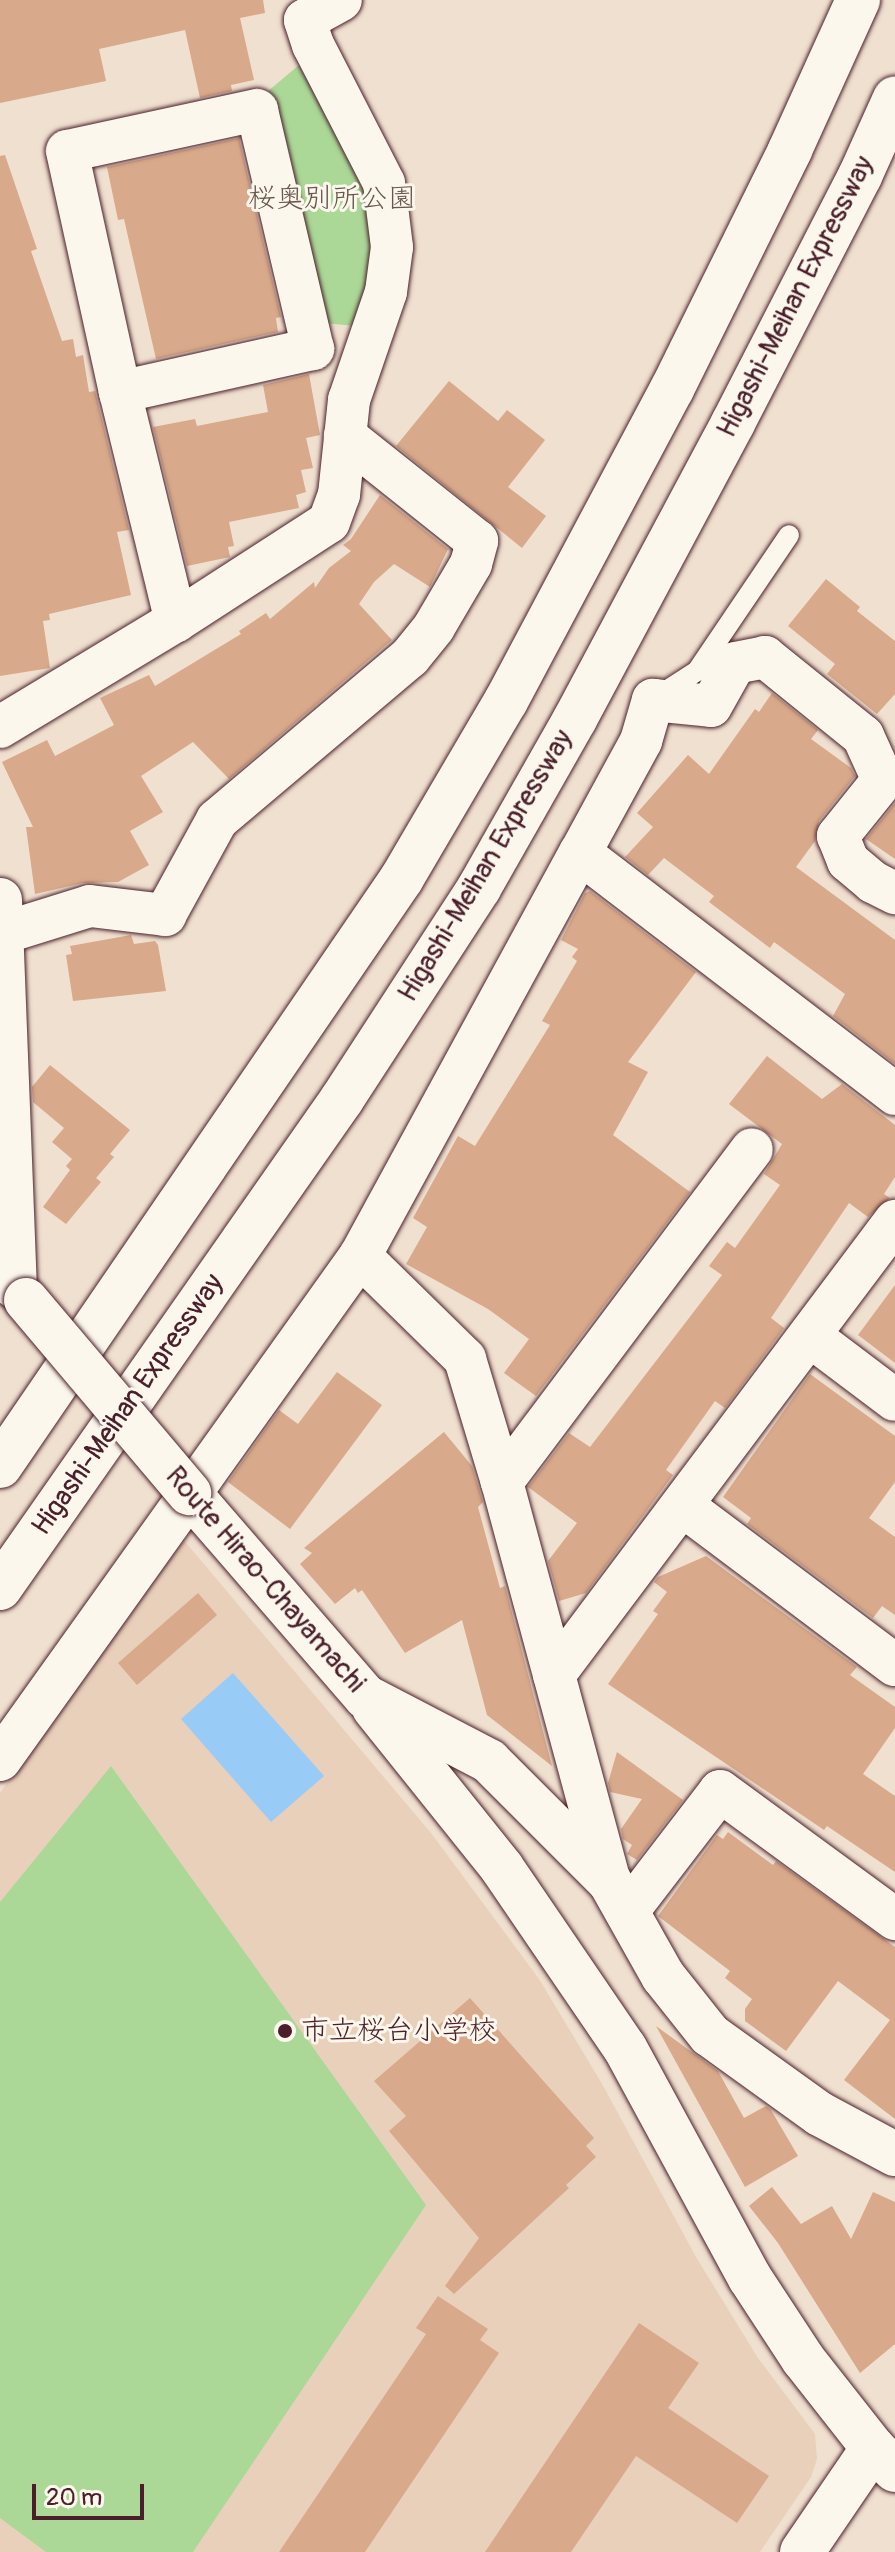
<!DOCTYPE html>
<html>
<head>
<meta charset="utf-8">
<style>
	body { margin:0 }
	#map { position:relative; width:895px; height:2552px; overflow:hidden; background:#f0e0cf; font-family:Pangolin,"Klee One",sans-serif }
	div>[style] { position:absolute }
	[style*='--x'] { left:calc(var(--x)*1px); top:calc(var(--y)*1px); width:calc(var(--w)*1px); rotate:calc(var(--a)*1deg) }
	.built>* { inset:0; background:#e9d0ba }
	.green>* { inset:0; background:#abd897 }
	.water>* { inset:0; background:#98cbf5 }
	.building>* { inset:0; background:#d8a98a }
	.roads { filter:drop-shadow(0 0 2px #4a1f2b) drop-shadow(0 0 2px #4a1f2b) }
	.lane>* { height:20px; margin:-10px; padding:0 10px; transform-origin:10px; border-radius:10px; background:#fbf7ec }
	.street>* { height:42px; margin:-21px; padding:0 21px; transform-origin:21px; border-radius:21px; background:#fbf7ec }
	.secondary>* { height:44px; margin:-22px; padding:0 22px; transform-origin:22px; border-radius:22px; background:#fbf7ec }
	.highway>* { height:44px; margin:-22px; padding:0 22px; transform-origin:22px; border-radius:22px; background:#fbf7ec }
	.bridges { filter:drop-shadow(0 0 2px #4a1f2b) drop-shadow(0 0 2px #4a1f2b) }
	.secondary-bridge>* { height:44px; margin:-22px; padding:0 22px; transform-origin:22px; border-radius:22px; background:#fbf7ec }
	.dots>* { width:22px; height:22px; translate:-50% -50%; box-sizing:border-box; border:4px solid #fbf7ec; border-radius:50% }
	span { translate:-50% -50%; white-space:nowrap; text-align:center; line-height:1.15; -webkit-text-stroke:6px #fbf7ec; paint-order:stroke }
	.park-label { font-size:28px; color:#67564b }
	.street-label { font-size:28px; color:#4a1f2b }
	.poi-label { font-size:28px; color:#4a1f2b }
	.left { translate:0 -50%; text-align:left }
	.scale { position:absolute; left:32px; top:2484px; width:112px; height:36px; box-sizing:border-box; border:4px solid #4a1f2b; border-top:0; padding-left:10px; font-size:24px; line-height:28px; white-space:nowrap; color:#4a1f2b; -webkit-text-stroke:6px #fbf7ec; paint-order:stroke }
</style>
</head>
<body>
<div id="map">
	<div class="built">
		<i style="clip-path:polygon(182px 1538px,431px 1833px,539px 1979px,601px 2082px,696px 2257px,758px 2358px,815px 2434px,817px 2459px,811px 2477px,760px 2552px,0 2552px,0 1793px)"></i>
	</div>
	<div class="green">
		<i style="clip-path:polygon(299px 65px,367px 184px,374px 213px,368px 289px,356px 326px,323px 323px,267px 92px)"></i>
		<i style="clip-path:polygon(111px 1766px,426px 2205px,193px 2552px,46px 2552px,0 2518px,0 1902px)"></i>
	</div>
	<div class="water">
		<i style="clip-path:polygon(233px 1673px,324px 1776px,271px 1822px,181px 1719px)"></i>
	</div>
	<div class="building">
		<i style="clip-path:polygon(0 0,263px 0,265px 13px,240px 18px,254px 80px,231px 85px,232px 91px,200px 98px,185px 30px,99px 49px,106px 81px,0 103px)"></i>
		<i style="clip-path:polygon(239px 138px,281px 317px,276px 318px,278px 332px,156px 359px,124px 219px,118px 220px,107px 167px)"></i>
		<i style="clip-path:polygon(5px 155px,37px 249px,31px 251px,62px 341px,73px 339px,76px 357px,83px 355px,89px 392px,95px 391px,129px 530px,117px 532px,131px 595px,49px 614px,50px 620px,43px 621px,50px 668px,0 676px,0 156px)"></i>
		<i style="clip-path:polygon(309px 374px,320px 435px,306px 438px,313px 468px,301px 470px,306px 492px,296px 495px,299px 508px,229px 522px,234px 546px,228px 547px,230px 557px,187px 566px,153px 427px,195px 419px,197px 426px,268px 412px,263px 385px)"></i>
		<i style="clip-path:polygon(449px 381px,498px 421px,507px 410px,545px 440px,508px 487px,546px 516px,522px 548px,396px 446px)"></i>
		<i style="clip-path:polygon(380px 495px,448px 549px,430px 587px,394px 564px,374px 582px,359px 604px,392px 640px,229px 779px,193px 742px,141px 776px,163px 812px,130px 831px,149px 865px,118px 882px,83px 883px,35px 894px,26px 827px,33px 827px,2px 762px,47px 740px,55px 756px,114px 725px,100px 698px,149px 675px,155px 686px,241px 634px,239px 631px,266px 613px,270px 619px,314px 582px,315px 588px,329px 568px,351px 551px,343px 545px,351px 539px)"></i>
		<i style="clip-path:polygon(826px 579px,860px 607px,857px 611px,895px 641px,895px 694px,877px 714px,827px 674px,835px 664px,788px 626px)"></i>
		<i style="clip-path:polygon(772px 693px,818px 730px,811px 739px,851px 768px,855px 776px,819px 821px,815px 841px,796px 867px,895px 940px,895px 1064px,833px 1016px,845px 994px,774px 942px,770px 948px,709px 902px,714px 896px,664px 858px,648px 875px,625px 857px,653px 827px,637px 813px,688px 755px,709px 774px,755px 709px,759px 712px)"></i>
		<i style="clip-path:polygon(895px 803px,895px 859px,866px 839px)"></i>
		<i style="clip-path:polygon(590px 891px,696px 972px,628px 1062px,648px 1072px,613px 1135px,690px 1192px,536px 1396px,504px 1373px,529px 1339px,488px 1309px,406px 1264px,427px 1227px,413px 1218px,458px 1136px,475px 1146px,550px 1025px,542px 1021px,577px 961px,572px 957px,578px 949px,561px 940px,585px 893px)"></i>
		<i style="clip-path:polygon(131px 935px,134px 944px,155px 941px,158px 945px,166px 991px,73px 1001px,66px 955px,72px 954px,70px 946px)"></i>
		<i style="clip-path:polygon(767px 1056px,822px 1099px,842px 1084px,895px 1125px,895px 1177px,884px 1194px,890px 1198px,868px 1217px,849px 1203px,771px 1318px,784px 1328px,771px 1346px,725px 1408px,715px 1401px,666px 1470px,673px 1475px,586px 1593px,559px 1601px,548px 1561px,577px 1523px,528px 1487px,569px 1433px,590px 1447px,722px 1275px,709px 1266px,727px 1242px,735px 1248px,780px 1185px,764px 1174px,782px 1144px,729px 1104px)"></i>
		<i style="clip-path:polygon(50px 1065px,130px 1130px,110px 1154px,114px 1157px,96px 1178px,101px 1182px,66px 1224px,43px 1207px,70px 1170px,66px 1166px,72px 1159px,52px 1142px,64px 1128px,33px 1102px,32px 1087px)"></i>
		<i style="clip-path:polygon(895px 1285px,895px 1363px,858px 1335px)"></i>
		<i style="clip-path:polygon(337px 1372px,382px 1405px,290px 1529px,228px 1482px,279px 1410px,298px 1424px)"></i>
		<i style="clip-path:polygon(810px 1374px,895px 1436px,895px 1482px,869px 1518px,895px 1537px,895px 1615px,882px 1606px,873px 1618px,747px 1524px,751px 1518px,723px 1497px)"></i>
		<i style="clip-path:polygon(444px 1432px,472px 1466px,483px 1502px,478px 1507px,500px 1588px,505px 1586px,552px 1766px,487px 1715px,462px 1620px,405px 1653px,362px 1590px,358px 1593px,355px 1588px,335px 1604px,300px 1564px,312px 1553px,304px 1548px)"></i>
		<i style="clip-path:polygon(706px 1556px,857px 1667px,850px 1675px,895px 1707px,895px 1728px,863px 1774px,895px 1796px,895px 1872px,827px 1826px,824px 1830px,608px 1684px,658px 1614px,653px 1611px,667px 1592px,654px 1582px,658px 1577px)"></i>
		<i style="clip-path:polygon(198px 1593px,217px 1615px,137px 1685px,118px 1663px)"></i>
		<i style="clip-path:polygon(617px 1752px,683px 1800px,637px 1860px,627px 1854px,632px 1845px,623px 1839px,621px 1829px,642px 1799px,610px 1792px,608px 1783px)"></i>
		<i style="clip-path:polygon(728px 1832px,773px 1865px,776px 1861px,895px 1947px,895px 2119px,844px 2080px,890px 2020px,838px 1981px,786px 2051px,745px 2021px,745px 2009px,752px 1999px,725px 1978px,730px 1971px,658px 1916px,717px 1835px,723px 1839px)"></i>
		<i style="clip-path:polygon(470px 1998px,594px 2138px,586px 2146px,596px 2157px,566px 2185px,569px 2188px,454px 2294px,445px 2286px,479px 2238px,389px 2131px,406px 2116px,374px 2081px)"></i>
		<i style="clip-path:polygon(656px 2026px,718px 2071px,744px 2118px,766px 2106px,771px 2110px,798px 2156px,745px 2187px)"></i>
		<i style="clip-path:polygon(772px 2187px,801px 2224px,832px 2206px,851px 2239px,873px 2192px,895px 2202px,895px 2344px,860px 2373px,778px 2243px,749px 2206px)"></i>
		<i style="clip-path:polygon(438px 2296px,488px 2329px,480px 2340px,499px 2353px,365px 2552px,279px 2552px,426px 2334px,416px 2328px)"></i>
		<i style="clip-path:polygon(639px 2323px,699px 2363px,668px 2408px,769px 2476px,737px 2523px,636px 2456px,571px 2552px,485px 2552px)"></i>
	</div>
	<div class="roads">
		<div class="lane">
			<i style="--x:660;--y:695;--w:44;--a:-33"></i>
			<i style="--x:697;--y:671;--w:164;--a:-55.9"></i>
		</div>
		<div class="street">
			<i style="--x:120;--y:392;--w:198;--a:-12.6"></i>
			<i style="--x:313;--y:349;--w:245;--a:-103.2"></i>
			<i style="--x:257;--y:110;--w:194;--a:167.8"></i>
			<i style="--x:67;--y:151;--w:247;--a:77.6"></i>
			<i style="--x:120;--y:392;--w:236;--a:76.3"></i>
			<i style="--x:0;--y:727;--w:205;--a:-31.1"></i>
			<i style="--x:176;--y:621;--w:182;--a:-32.9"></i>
			<i style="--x:329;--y:522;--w:29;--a:-70"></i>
			<i style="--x:339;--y:495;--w:96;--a:-84"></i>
			<i style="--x:349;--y:400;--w:114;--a:-71.1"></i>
			<i style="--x:386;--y:292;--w:45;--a:-82.4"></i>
			<i style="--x:392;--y:247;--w:64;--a:-97.1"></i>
			<i style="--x:384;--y:183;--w:155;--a:-117.2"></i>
			<i style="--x:313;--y:45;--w:26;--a:-108"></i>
			<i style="--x:305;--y:20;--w:41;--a:-29.1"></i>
			<i style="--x:580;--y:853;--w:128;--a:-61.4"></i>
			<i style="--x:641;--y:741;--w:43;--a:-73.7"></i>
			<i style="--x:653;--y:700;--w:58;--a:5.9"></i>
			<i style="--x:711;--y:706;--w:49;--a:-60.8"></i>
			<i style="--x:735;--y:663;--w:31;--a:-11"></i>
			<i style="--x:765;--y:657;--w:126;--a:38.9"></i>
			<i style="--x:863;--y:736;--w:48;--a:65.6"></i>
			<i style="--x:883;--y:780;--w:72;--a:128.8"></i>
			<i style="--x:838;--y:836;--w:27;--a:68"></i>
			<i style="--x:848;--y:861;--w:33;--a:40"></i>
			<i style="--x:873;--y:882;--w:25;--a:27"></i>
			<i style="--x:0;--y:934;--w:94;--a:-17.3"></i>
			<i style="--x:90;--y:906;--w:76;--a:6.8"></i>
			<i style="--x:165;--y:915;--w:108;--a:-61.3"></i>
			<i style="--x:217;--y:820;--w:253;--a:-40.2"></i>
			<i style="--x:410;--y:657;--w:38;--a:-51"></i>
			<i style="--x:434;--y:627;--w:73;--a:-59.6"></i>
			<i style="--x:471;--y:564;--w:24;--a:-75"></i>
			<i style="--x:477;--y:541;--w:169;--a:-141.5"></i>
			<i style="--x:360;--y:1256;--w:147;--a:44.4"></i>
			<i style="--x:465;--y:1359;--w:128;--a:73.3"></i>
			<i style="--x:502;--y:1482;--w:414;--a:74.9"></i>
			<i style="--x:810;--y:1336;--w:106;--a:37"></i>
			<i style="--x:502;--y:1482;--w:416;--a:-53.1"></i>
			<i style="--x:683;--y:1506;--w:265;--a:36.9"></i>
			<i style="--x:554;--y:1675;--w:568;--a:-53.09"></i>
			<i style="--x:0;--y:1760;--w:619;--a:-54.46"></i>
			<i style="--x:360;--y:1256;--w:459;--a:-61.4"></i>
			<i style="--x:580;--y:853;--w:397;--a:37.4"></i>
			<i style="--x:628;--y:1911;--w:151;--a:-52.5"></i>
			<i style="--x:720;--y:1791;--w:217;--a:36.2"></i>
		</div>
		<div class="secondary">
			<i style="--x:0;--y:900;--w:387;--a:87.8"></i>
			<i style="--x:189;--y:1493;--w:270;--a:49.1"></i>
			<i style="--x:366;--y:1697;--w:139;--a:27.5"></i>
			<i style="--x:489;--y:1761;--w:171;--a:45"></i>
			<i style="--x:610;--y:1882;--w:108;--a:60.6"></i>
			<i style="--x:663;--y:1976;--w:75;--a:51.5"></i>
			<i style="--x:710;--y:2035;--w:135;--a:35.7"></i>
			<i style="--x:820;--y:2114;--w:85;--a:28.1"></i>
			<i style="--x:374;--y:1708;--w:205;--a:51.3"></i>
			<i style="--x:502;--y:1868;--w:218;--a:55.7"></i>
			<i style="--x:625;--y:2048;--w:262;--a:61.5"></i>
			<i style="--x:750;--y:2278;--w:97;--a:56.8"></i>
			<i style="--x:803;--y:2359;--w:113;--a:51.8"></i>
			<i style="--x:873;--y:2448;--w:31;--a:45"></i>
			<i style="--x:802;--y:2552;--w:126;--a:-55.7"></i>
		</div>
		<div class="highway">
			<i style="--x:0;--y:1466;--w:712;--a:-55.64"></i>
			<i style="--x:402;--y:878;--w:205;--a:-59.6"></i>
			<i style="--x:506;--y:701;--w:353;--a:-62"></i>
			<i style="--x:672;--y:389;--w:267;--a:-63.7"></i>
			<i style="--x:790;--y:150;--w:165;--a:-65.6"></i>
			<i style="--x:0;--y:1588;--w:597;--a:-55.03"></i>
			<i style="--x:342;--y:1099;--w:252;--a:-57"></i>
			<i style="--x:479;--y:888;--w:194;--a:-60.4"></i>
			<i style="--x:575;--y:719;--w:336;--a:-61.9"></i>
			<i style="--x:733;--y:423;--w:278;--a:-62.8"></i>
			<i style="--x:860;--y:176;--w:85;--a:-65.8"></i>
		</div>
	</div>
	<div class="bridges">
		<div class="secondary-bridge">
			<i style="--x:26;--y:1300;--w:253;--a:49.8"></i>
		</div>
	</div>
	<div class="dots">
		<i style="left:285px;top:2031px;background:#4a1f2b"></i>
	</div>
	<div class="park-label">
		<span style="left:332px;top:199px">桜奥別所公園</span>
	</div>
	<div class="street-label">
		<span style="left:796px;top:297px;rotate:-63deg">Higashi-Meihan Expressway</span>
		<span style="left:486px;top:866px;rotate:-59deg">Higashi-Meihan Expressway</span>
		<span style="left:128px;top:1405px;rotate:-55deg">Higashi-Meihan Expressway</span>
		<span style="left:265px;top:1580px;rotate:49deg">Route Hirao-Chayamachi</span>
	</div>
	<div class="poi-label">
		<span class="left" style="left:301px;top:2031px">市立桜台小学校</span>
	</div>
	<div class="scale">20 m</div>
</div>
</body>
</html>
